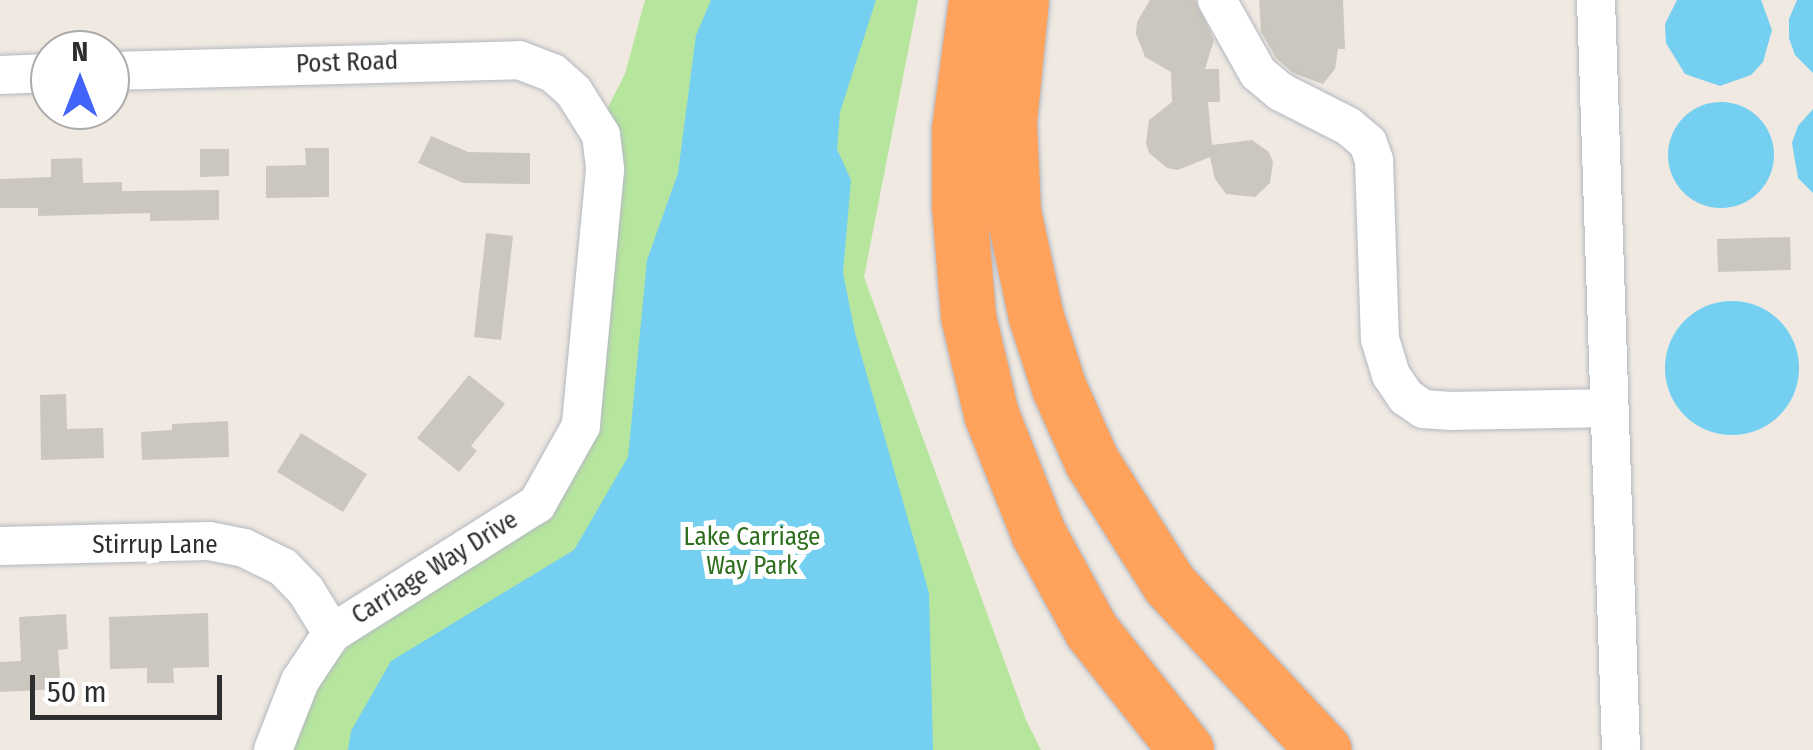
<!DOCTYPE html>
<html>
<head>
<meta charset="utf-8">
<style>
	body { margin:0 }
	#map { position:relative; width:1813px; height:750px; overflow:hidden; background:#efe9e1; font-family:"Fira Sans Condensed",sans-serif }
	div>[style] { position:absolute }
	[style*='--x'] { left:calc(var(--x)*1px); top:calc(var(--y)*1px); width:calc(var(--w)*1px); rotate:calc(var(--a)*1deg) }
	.green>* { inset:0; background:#b6e59e }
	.water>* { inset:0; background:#75cff0 }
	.round { border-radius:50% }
	.building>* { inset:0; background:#cbc7bf }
	.roads { filter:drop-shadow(0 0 2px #b4b7c1) drop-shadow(0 0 2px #b4b7c1) }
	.minor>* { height:38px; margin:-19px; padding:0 19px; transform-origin:19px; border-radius:19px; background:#fff }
	.highway>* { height:55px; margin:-27.5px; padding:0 27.5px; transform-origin:27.5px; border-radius:27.5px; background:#ffa35c }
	span { translate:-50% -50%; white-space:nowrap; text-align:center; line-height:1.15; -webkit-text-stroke:10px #fff; paint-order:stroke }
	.street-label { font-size:25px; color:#2e2e2e }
	.park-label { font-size:25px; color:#2c6e1b }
	.north { position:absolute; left:30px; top:30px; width:100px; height:100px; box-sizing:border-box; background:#fff; border:2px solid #ababab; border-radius:50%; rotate:0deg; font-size:28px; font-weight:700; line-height:40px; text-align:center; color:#2e2e2e }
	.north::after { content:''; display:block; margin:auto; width:35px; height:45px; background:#4264fb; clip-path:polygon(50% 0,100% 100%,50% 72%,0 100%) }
	.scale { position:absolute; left:30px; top:675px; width:192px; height:45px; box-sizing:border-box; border:5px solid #2e2e2e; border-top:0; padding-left:12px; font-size:30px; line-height:35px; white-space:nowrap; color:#2e2e2e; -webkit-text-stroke:8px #fff; paint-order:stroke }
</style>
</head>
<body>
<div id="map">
	<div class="green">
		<i style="clip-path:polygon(645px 0,918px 0,864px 277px,1026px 720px,1041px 750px,289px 750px,321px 676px,353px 642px,480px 559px,570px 473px,606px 111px,625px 74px)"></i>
	</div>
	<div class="water">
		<i style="clip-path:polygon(711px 0,876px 0,840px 112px,837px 149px,851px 180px,843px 273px,855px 333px,929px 593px,933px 750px,348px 750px,351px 731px,391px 661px,574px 550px,628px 457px,647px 260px,678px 173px,696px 35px)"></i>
		<i style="clip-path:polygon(1677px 0,1761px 0,1772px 30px,1763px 62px,1751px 75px,1720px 86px,1685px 74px,1666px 43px,1665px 24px)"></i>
		<i style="clip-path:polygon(1797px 0,1813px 0,1813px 73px,1795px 55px,1789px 38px,1789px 19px)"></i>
		<i class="round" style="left:1668px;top:102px;width:106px;height:106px"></i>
		<i style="clip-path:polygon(1813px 109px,1813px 193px,1798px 178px,1792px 143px,1798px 126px)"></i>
		<i class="round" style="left:1665px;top:301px;width:134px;height:134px"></i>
	</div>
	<div class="building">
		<i style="clip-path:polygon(1150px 0,1195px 0,1214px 40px,1205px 69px,1219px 69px,1220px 102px,1208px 102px,1212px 145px,1252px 140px,1269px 152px,1273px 162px,1270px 183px,1255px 197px,1226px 194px,1215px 179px,1210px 157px,1178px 170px,1167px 168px,1149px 153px,1146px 143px,1149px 120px,1172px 102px,1171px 72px,1145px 57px,1136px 34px,1137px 22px)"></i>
		<i style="clip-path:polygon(1259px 0,1343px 0,1345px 49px,1338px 49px,1335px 69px,1323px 84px,1293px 73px,1276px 58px,1261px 32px)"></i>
		<i style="clip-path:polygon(431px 136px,468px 152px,530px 153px,530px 184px,463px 183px,418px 163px)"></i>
		<i style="clip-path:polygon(305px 148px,329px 148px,329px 197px,266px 198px,266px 166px,306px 165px)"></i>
		<i style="clip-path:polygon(200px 149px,229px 149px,229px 176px,200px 177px)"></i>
		<i style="clip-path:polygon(82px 158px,83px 183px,122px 182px,122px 191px,219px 190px,219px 220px,150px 221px,150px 213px,38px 216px,38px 208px,0 208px,0 179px,51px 177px,51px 159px)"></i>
		<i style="clip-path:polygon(486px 233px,513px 236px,501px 340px,474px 337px)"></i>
		<i style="clip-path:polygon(1790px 237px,1791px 270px,1718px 272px,1717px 239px)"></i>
		<i style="clip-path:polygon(469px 375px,505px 404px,471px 446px,477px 451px,459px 472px,417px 438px)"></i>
		<i style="clip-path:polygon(66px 394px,67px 429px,103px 428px,104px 458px,41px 460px,40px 395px)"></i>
		<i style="clip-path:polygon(228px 421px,229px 457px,142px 460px,141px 432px,172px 430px,172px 424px)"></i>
		<i style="clip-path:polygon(301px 433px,367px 474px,343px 512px,277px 472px)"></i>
		<i style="clip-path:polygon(208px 613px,209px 667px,173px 668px,174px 683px,147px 683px,147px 668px,110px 669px,109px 617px)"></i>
		<i style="clip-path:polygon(66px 614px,68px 649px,58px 650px,61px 689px,0 692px,0 662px,21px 661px,19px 617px)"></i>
	</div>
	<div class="roads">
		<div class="minor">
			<i style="--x:1217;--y:0;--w:84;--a:60.7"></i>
			<i style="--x:1258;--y:73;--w:30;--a:40"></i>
			<i style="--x:1281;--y:92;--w:75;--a:26.9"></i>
			<i style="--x:1348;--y:126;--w:26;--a:40"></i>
			<i style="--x:1368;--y:143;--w:18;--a:71"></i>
			<i style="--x:1374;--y:160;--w:179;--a:88.1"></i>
			<i style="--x:1380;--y:339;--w:38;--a:73"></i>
			<i style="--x:1391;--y:375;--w:27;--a:56"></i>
			<i style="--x:1406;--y:397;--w:21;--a:35"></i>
			<i style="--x:1423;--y:409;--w:29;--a:4"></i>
			<i style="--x:1452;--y:411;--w:156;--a:-1.1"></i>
			<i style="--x:1596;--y:0;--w:750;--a:88.09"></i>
			<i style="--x:110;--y:71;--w:409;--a:-1.5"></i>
			<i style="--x:519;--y:60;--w:36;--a:21"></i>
			<i style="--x:553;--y:73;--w:28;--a:42"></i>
			<i style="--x:574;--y:92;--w:51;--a:57.9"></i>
			<i style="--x:601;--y:135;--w:35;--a:83"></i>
			<i style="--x:605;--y:170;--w:257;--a:95.4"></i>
			<i style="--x:581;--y:426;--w:90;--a:119.4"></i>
			<i style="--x:537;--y:504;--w:242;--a:147.8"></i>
			<i style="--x:332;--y:633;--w:58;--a:123.7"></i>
			<i style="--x:300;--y:681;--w:74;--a:111.4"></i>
			<i style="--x:0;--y:75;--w:50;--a:-2.3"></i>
			<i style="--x:0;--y:546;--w:209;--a:-1.4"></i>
			<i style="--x:209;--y:541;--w:36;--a:11"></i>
			<i style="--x:244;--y:548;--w:43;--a:26"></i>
			<i style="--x:283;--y:567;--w:33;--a:46"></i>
			<i style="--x:306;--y:591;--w:49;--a:58.2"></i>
		</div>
		<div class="highway">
			<i style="--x:976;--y:0;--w:131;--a:97.5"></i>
			<i style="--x:959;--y:130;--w:76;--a:90"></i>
			<i style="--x:959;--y:206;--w:110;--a:85.3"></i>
			<i style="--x:968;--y:316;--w:101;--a:76.8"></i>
			<i style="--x:991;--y:414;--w:128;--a:68.4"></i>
			<i style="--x:1038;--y:533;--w:111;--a:61.3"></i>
			<i style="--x:1091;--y:630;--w:153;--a:51.6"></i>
			<i style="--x:1021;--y:0;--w:123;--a:95.6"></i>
			<i style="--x:1009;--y:122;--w:89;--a:87.4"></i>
			<i style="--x:1013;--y:211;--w:108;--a:77.8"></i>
			<i style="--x:1036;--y:317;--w:75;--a:72.1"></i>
			<i style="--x:1059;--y:388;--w:81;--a:66"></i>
			<i style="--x:1092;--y:462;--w:144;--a:57.7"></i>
			<i style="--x:1169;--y:584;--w:227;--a:47"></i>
		</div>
	</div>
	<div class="street-label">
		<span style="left:347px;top:63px;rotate:-2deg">Post Road</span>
		<span style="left:155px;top:545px">Stirrup Lane</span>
		<span style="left:435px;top:568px;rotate:-32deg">Carriage Way Drive</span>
	</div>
	<div class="park-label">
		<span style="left:752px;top:552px">Lake Carriage<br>Way Park</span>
	</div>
	<div class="north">N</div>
	<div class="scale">50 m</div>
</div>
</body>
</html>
